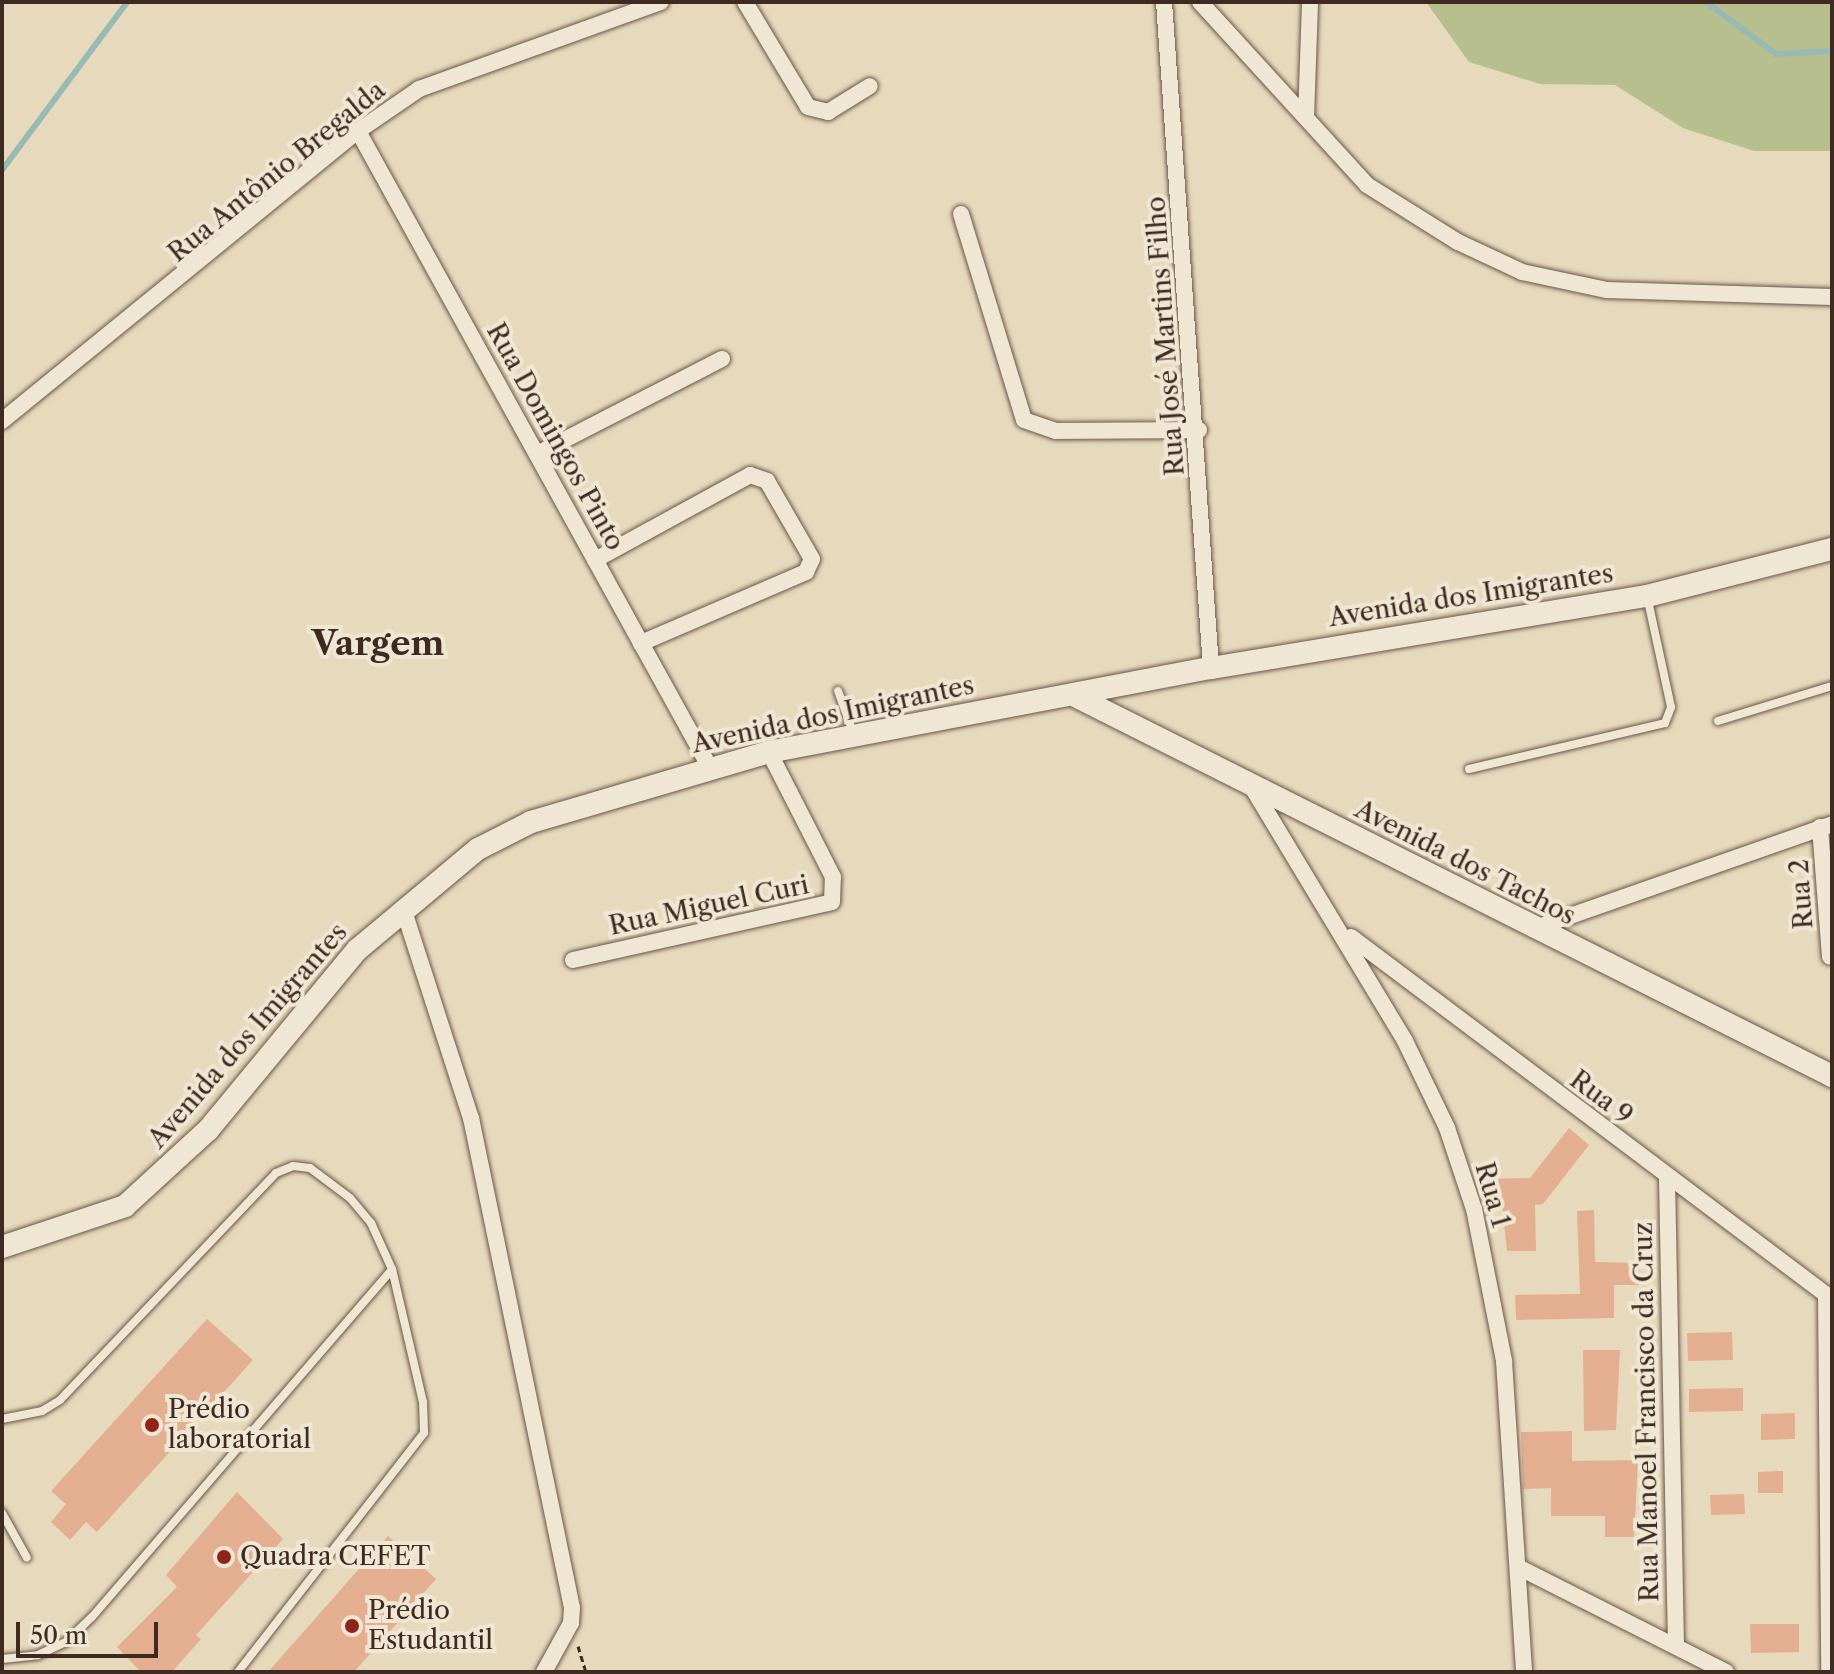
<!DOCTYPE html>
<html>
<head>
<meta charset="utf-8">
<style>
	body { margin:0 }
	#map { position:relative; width:1834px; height:1674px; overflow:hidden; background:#e7d9bc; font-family:"Libre Caslon Text",serif }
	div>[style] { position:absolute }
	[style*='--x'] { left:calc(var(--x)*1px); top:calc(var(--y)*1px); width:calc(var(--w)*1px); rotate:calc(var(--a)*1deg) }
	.green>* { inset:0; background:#b8bf8f }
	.stream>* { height:6px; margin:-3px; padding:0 3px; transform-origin:3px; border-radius:3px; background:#97bab4 }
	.building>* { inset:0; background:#e4af91 }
	.path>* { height:3px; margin-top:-1.5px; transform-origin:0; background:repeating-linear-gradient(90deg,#3f2a21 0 6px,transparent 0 10px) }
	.roads { filter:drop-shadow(0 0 2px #695648) drop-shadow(0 0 2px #695648) }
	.lane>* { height:8px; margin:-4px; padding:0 4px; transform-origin:4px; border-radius:4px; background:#efe6d3 }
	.street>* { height:16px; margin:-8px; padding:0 8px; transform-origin:8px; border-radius:8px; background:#efe6d3 }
	.secondary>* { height:22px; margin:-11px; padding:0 11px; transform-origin:11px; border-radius:11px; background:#efe6d3 }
	.dots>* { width:22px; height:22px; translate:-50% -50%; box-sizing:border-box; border:4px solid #efe6d3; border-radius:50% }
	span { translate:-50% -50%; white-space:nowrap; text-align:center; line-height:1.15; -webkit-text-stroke:8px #efe6d3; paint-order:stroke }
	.street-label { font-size:26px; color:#3f2a21 }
	.poi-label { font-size:26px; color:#3f2a21 }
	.left { translate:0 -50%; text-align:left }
	.district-label { font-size:34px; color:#3f2a21; font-weight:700 }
	.frame { position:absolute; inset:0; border:4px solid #3f2a21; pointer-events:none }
	.scale { position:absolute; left:16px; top:1622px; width:142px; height:36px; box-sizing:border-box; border:4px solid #3f2a21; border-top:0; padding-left:10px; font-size:24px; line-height:28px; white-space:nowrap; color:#3f2a21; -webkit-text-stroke:6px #efe6d3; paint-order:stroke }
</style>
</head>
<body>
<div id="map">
	<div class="green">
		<i style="clip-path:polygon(1426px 2px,1832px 2px,1832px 151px,1754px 151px,1683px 128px,1615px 85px,1540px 84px,1469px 62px)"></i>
	</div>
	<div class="stream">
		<i style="--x:1706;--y:2;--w:87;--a:36.6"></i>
		<i style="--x:1776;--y:54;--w:56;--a:-3.1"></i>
		<i style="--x:2;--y:170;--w:209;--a:-53.3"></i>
	</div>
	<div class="building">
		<i style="clip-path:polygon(1569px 1128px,1589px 1145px,1543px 1204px,1535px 1205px,1536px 1251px,1507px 1251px,1502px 1205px,1487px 1205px,1486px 1179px,1530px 1178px)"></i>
		<i style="clip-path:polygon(1594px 1210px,1595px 1262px,1638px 1263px,1639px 1285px,1614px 1285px,1614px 1318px,1516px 1320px,1515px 1295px,1580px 1294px,1577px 1211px)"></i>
		<i style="clip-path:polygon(207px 1319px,253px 1360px,97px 1532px,86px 1522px,70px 1540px,51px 1522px,66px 1504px,51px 1491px)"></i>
		<i style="clip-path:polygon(1732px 1332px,1733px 1360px,1688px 1361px,1687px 1333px)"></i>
		<i style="clip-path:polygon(1583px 1350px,1620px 1350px,1616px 1430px,1584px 1431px)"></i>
		<i style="clip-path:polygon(1743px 1388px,1743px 1411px,1689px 1412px,1689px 1389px)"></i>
		<i style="clip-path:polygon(1795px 1413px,1795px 1439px,1761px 1440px,1761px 1414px)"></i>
		<i style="clip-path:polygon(1572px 1431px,1572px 1461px,1638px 1460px,1634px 1537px,1605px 1537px,1605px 1516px,1551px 1516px,1551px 1488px,1523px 1489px,1521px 1432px)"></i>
		<i style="clip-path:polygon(1783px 1471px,1783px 1493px,1758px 1493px,1758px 1472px)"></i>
		<i style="clip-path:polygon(237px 1492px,283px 1539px,196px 1635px,201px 1639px,172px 1672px,141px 1672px,117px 1647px,177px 1587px,166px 1575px)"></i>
		<i style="clip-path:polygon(1744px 1494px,1745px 1514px,1711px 1515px,1710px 1495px)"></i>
		<i style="clip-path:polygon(388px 1536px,436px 1579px,354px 1672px,268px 1672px)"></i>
		<i style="clip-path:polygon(1750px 1624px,1799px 1624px,1799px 1652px,1751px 1653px)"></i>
	</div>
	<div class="path">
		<i style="--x:578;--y:1646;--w:27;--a:73"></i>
	</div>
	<div class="roads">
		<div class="lane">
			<i style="--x:838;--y:691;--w:47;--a:70"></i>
			<i style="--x:1718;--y:721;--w:119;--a:-17.1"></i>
			<i style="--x:1469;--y:769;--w:201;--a:-13.2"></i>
			<i style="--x:1665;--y:723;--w:17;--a:-69"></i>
			<i style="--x:1671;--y:707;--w:114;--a:-102.2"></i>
			<i style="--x:2;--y:1419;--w:41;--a:-11.3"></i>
			<i style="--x:42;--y:1411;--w:21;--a:-31"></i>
			<i style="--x:60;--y:1400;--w:313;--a:-46.4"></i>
			<i style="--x:276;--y:1173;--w:18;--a:-22"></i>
			<i style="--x:293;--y:1166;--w:17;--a:7"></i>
			<i style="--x:310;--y:1168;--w:50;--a:36.9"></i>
			<i style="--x:350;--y:1198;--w:33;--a:50"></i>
			<i style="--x:371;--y:1223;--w:51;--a:65.5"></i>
			<i style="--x:392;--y:1269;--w:137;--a:76.9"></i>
			<i style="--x:423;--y:1402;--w:31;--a:88"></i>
			<i style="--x:424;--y:1433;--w:303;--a:127.9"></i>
			<i style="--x:2;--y:1513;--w:51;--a:60.9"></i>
			<i style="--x:2;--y:1659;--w:36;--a:-6"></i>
			<i style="--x:38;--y:1655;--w:31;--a:-25"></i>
			<i style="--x:66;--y:1642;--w:36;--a:-44"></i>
			<i style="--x:92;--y:1617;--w:459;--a:-49.2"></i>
		</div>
		<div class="street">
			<i style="--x:745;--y:2;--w:122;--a:59"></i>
			<i style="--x:808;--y:107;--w:21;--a:14"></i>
			<i style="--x:828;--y:112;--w:49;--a:-31.8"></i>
			<i style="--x:1164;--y:2;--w:668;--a:85.96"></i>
			<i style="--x:1200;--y:2;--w:248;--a:47.6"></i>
			<i style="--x:1367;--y:185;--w:107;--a:32.1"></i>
			<i style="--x:1458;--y:242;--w:71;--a:25.1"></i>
			<i style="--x:1522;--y:272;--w:87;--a:12"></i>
			<i style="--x:1607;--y:290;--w:225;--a:1.8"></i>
			<i style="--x:1306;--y:118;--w:116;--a:-88"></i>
			<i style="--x:358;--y:131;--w:726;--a:61.07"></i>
			<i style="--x:961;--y:214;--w:215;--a:73"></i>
			<i style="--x:1024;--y:420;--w:34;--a:19"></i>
			<i style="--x:1056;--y:431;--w:143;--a:-0.4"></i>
			<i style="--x:2;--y:421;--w:459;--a:-39.2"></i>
			<i style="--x:358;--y:131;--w:74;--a:-34.5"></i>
			<i style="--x:419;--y:89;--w:257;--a:-19.8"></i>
			<i style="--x:537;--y:454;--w:208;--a:-27.2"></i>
			<i style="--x:595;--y:560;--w:177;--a:-28.7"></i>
			<i style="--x:750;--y:475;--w:18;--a:19"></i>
			<i style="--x:767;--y:481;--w:90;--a:60"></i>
			<i style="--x:812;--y:559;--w:14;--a:115"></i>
			<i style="--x:806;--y:572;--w:180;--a:156.7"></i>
			<i style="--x:1250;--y:784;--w:300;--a:58.9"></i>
			<i style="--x:1405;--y:1041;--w:97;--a:64.2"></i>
			<i style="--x:1447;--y:1128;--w:85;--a:71.6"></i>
			<i style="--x:1474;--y:1209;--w:155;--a:78.8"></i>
			<i style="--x:1504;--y:1361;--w:312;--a:86.3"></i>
			<i style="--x:1820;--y:827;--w:130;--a:85.6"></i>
			<i style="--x:403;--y:908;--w:221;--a:72.1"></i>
			<i style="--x:471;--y:1118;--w:500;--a:78.35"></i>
			<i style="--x:572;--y:1608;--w:15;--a:94"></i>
			<i style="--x:571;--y:1623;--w:56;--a:118.9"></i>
			<i style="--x:1533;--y:929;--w:317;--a:-19.3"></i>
			<i style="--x:1351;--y:937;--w:602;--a:36.97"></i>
			<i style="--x:573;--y:960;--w:265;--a:-12.6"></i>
			<i style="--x:832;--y:902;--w:25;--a:-88"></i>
			<i style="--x:833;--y:877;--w:140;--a:-117.1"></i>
			<i style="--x:1667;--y:1178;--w:466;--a:88.9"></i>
			<i style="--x:1826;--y:1295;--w:377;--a:89.5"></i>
			<i style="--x:1518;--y:1567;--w:233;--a:26.8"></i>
		</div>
		<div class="secondary">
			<i style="--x:1075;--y:696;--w:847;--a:26.66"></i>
			<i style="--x:2;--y:1247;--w:130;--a:-18.4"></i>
			<i style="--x:125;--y:1206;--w:113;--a:-42.5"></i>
			<i style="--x:208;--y:1130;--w:234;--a:-50.4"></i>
			<i style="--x:357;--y:950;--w:158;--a:-39.9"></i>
			<i style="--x:478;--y:849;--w:59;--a:-27"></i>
			<i style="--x:531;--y:822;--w:248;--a:-16.4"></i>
			<i style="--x:769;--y:752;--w:450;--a:-10.8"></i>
			<i style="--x:1211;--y:668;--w:442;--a:-9.4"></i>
			<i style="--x:1647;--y:596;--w:191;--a:-14.3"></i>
		</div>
	</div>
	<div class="dots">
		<i style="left:152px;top:1425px;background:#8f2418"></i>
		<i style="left:224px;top:1557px;background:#8f2418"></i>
		<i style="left:352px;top:1626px;background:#8f2418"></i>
	</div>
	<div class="street-label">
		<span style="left:277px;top:172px;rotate:-39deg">Rua Antônio Bregalda</span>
		<span style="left:1166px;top:336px;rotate:-94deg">Rua José Martins Filho</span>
		<span style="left:555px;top:437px;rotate:61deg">Rua Domingos Pinto</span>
		<span style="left:1471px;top:596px;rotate:-9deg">Avenida dos Imigrantes</span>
		<span style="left:833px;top:715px;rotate:-12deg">Avenida dos Imigrantes</span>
		<span style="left:1465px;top:863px;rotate:27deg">Avenida dos Tachos</span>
		<span style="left:1802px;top:894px;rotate:-94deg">Rua 2</span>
		<span style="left:709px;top:906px;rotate:-12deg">Rua Miguel Curi</span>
		<span style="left:248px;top:1036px;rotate:-49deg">Avenida dos Imigrantes</span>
		<span style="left:1601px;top:1098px;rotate:37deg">Rua 9</span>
		<span style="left:1492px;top:1195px;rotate:74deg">Rua 1</span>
		<span style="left:1647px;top:1412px;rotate:-91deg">Rua Manoel Francisco da Cruz</span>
	</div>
	<div class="poi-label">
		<span class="left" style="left:168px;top:1425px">Prédio<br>laboratorial</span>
		<span class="left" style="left:240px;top:1557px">Quadra CEFET</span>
		<span class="left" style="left:368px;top:1626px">Prédio<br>Estudantil</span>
	</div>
	<div class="district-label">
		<span style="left:378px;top:644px">Vargem</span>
	</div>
	<div class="frame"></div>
	<div class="scale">50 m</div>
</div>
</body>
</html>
